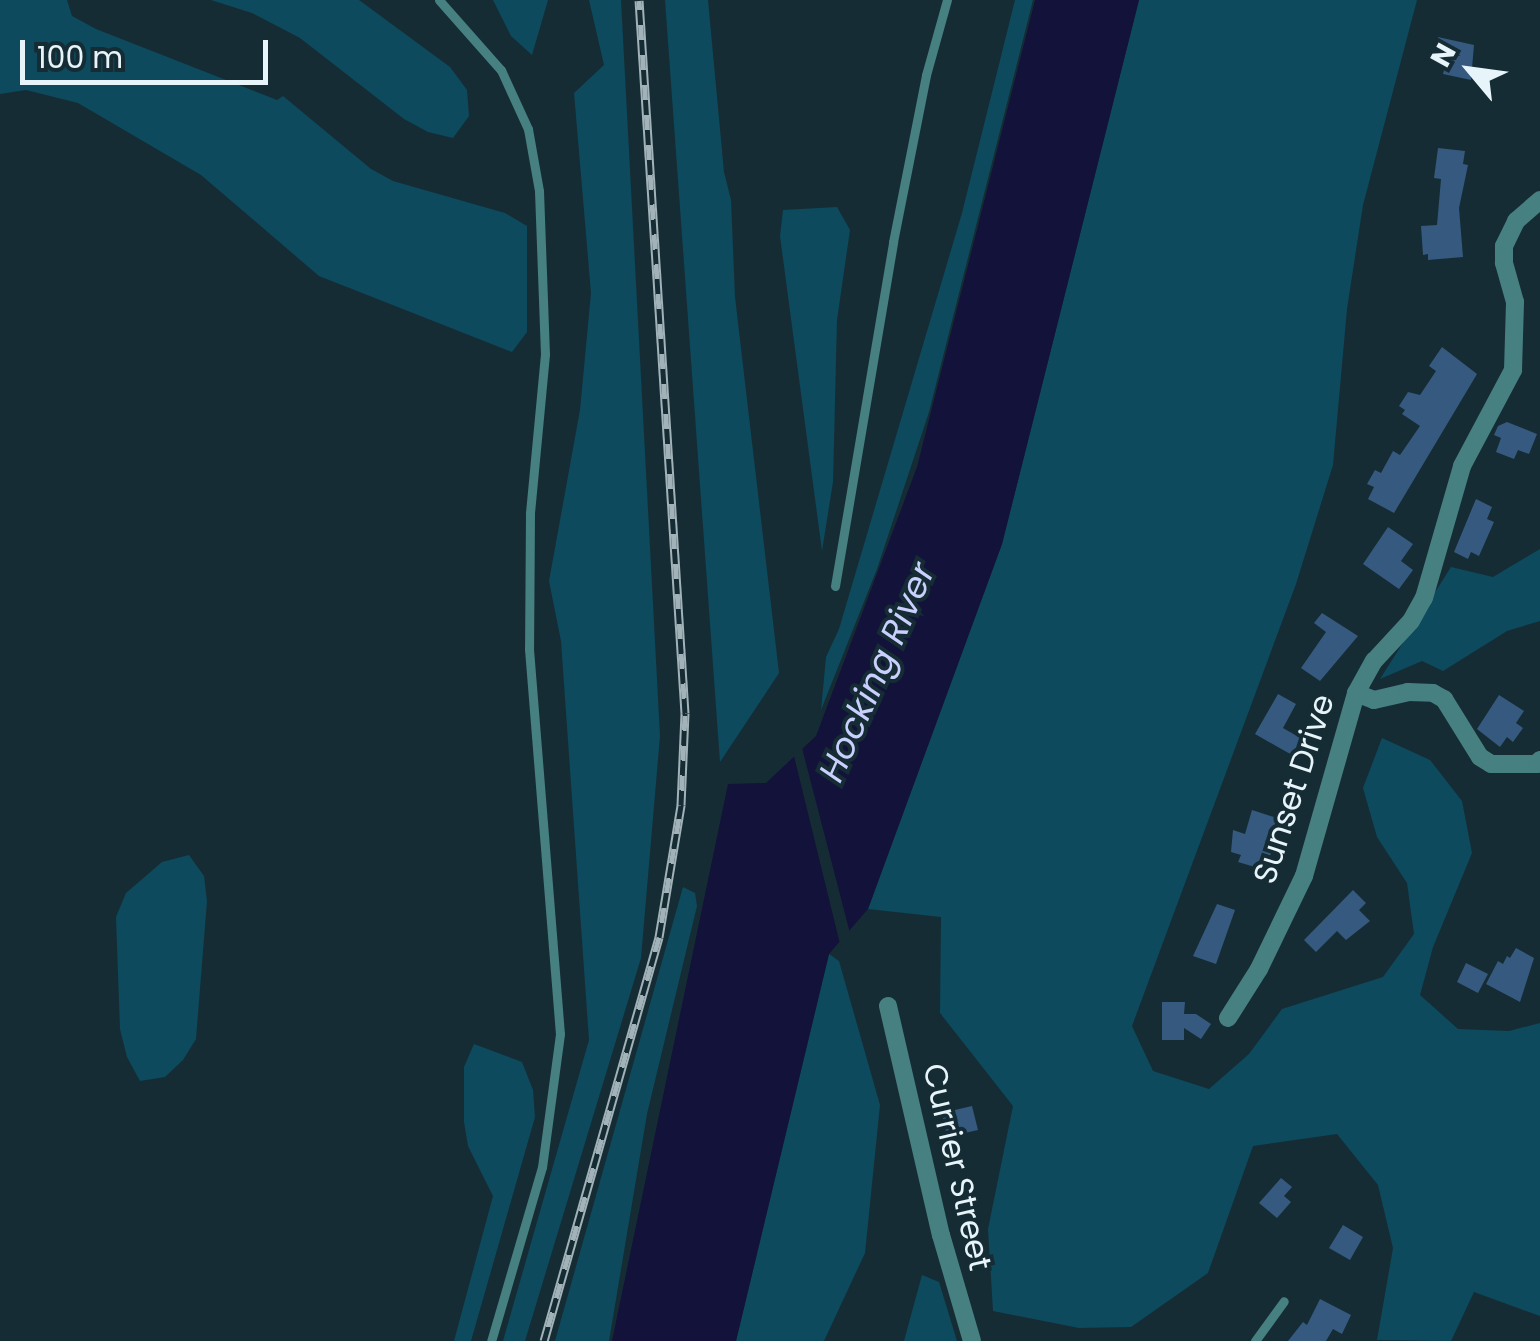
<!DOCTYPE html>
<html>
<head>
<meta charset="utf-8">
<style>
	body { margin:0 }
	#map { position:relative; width:1540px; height:1341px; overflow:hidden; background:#162c34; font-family:Poppins,sans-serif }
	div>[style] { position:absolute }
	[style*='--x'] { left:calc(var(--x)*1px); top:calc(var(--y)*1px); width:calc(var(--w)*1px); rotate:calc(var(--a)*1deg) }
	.green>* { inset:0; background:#0d4a5d }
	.water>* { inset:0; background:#12123a }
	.pier>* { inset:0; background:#162c34 }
	.building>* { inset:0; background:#35597f }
	.service>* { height:9px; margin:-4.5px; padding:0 4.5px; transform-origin:4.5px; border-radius:4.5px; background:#468081 }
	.minor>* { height:18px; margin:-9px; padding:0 9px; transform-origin:9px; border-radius:9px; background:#468081 }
	.rail>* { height:9px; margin-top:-4.5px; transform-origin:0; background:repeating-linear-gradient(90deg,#162c34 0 15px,#a1b2b8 0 30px); box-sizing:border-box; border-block:2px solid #a1b2b8 }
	span { translate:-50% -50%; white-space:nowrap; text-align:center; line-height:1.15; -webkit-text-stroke:8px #162c34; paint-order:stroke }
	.street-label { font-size:32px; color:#e7f5fa }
	.water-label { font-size:35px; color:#c9d0fd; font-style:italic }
	.north { position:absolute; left:1420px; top:20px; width:100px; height:100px; -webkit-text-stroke:8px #162c34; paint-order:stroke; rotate:299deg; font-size:28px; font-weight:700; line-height:40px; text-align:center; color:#e7f5fa }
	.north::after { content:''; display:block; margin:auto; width:35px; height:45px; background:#e7f5fa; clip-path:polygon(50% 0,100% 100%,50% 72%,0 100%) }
	.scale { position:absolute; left:20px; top:40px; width:248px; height:45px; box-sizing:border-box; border:5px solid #e7f5fa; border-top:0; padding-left:12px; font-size:30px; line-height:35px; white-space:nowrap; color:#e7f5fa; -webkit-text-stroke:8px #162c34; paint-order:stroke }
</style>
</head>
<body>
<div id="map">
	<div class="green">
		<i style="clip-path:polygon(0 0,67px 0,72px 16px,96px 29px,277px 100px,283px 96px,371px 169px,393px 181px,505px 213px,527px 226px,527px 332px,512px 352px,319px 276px,201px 175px,78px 103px,26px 90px,0 94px)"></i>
		<i style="clip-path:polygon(211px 0,359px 0,450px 67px,467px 90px,469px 116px,453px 138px,428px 132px,404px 119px,300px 38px,252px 13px)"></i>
		<i style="clip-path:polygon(493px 0,548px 0,532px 55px,511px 36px)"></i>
		<i style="clip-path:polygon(589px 0,621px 0,660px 736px,641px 958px,525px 1341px,503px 1341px,589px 1040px,561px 641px,549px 581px,580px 410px,591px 293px,574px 93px,604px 65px)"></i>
		<i style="clip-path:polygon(665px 0,708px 0,724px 172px,731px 200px,735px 297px,779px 673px,720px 762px)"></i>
		<i style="clip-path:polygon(1015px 0,1033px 0,929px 412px,877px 569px,821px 710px,826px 657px,839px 629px,962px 213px)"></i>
		<i style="clip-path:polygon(1139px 0,1417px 0,1363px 205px,1347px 309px,1333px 465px,1296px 584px,1132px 1026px,1153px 1071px,1209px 1089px,1249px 1054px,1282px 1009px,1383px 977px,1414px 934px,1407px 883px,1377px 837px,1363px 788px,1382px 738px,1430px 760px,1462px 801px,1472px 853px,1433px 947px,1420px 995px,1458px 1029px,1509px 1031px,1540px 1023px,1540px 1316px,1474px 1292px,1451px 1341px,1377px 1340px,1393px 1248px,1378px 1185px,1337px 1134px,1253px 1146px,1208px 1273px,1131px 1327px,1079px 1328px,993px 1311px,988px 1229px,1013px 1106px,940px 1013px,941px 917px,868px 909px,1002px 544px)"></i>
		<i style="clip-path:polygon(837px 207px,850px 230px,837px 320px,833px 482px,822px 551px,780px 236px,783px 210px)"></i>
		<i style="clip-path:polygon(1540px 549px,1540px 621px,1507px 631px,1443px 671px,1422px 661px,1380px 679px,1451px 567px,1493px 577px)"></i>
		<i style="clip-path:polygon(189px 855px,204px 876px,207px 901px,196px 1039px,183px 1060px,165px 1077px,140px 1081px,127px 1057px,120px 1029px,116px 917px,126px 893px,162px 862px)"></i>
		<i style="clip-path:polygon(683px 887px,695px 893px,697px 906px,647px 1114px,609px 1341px,555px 1341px)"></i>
		<i style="clip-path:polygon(829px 954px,839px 961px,880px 1105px,865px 1253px,824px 1341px,736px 1341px)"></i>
		<i style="clip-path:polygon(474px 1044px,522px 1062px,533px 1090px,535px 1117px,471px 1341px,454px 1341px,493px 1196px,468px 1146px,464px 1122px,464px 1067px)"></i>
		<i style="clip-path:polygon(922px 1275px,939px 1282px,957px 1341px,904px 1341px)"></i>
	</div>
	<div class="water">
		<i style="clip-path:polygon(1035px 0,1139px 0,1002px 544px,868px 909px,829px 954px,736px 1341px,612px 1341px,728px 784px,766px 783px,816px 736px,917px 467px)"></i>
	</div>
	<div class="pier">
		<i style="clip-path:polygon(801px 744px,851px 937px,841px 948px,793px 752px)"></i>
	</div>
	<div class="building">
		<i style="clip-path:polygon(1438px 37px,1474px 45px,1471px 80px,1443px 74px,1446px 63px,1433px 60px)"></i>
		<i style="clip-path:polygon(1438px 148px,1465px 151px,1463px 164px,1468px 165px,1459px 208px,1463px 257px,1428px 260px,1428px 254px,1423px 255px,1421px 226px,1437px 225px,1441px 179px,1434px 178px)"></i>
		<i style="clip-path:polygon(1442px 347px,1477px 374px,1394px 513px,1368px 499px,1374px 487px,1367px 484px,1375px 470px,1381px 473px,1393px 451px,1400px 455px,1420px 426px,1402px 414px,1405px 410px,1399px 406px,1408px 392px,1420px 395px,1436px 371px,1429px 366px)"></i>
		<i style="clip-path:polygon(1507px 422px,1537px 434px,1529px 454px,1518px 450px,1514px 459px,1496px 452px,1501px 438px,1494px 435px,1498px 426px)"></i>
		<i style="clip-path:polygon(1476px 499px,1492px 507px,1487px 519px,1494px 522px,1479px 556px,1471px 552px,1468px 559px,1454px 552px)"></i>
		<i style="clip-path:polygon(1388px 527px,1413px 544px,1401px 561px,1413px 570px,1399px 589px,1363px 564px)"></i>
		<i style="clip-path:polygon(1322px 613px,1358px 636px,1320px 681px,1301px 668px,1326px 632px,1314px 623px)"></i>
		<i style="clip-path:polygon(1278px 694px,1296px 704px,1283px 728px,1309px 743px,1299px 759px,1255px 734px)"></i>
		<i style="clip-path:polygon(1499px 695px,1524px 711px,1516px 723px,1523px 728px,1513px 742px,1507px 737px,1500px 747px,1477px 729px)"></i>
		<i style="clip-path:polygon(1252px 810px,1283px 820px,1265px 870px,1238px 862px,1241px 855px,1231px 852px,1233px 830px,1245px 834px)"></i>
		<i style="clip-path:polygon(1353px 890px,1366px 903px,1359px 910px,1370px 921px,1346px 940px,1337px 931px,1316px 952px,1304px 940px)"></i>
		<i style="clip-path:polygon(1217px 904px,1235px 910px,1216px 964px,1193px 956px)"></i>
		<i style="clip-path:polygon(1516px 948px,1534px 958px,1520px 1002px,1486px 984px,1498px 961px,1503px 964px,1507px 956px,1510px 958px)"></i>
		<i style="clip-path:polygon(1466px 963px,1488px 974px,1478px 993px,1457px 982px)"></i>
		<i style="clip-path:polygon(1162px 1002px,1185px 1002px,1184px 1014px,1196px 1014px,1211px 1024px,1201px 1039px,1184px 1028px,1184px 1040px,1162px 1040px)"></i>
		<i style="clip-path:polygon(972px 1106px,978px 1130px,947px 1137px,942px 1113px)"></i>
		<i style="clip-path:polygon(1281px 1178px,1292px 1187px,1284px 1196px,1291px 1202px,1277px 1218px,1259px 1203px)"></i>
		<i style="clip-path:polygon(1343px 1225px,1363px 1237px,1350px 1260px,1329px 1248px)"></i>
		<i style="clip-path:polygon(1320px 1299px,1351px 1315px,1342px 1334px,1333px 1329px,1326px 1341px,1288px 1341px,1303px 1322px,1307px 1325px)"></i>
	</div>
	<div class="service">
		<i style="--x:439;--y:0;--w:94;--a:48.5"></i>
		<i style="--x:501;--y:70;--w:65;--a:65.4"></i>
		<i style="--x:528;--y:129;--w:63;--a:79.9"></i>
		<i style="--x:539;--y:191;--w:163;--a:87.9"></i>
		<i style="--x:545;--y:354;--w:160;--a:95.4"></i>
		<i style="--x:530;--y:513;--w:136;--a:90.4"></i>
		<i style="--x:529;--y:649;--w:386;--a:85.4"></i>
		<i style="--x:560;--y:1034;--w:134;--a:97.7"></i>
		<i style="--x:542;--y:1167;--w:181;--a:106.3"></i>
		<i style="--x:835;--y:586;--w:349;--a:-80.4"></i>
		<i style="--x:893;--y:242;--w:170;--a:-78.8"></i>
		<i style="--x:926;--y:75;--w:78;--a:-74.4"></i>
		<i style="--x:1255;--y:1341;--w:49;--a:-54.1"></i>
	</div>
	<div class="minor">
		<i style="--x:1356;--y:693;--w:19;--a:21"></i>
		<i style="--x:1374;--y:700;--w:35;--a:-13"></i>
		<i style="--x:1408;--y:692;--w:25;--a:2"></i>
		<i style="--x:1433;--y:693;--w:13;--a:29"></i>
		<i style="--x:1444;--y:699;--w:68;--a:58.2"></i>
		<i style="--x:1480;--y:757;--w:13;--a:32"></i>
		<i style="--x:1491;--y:764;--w:46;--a:0"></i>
		<i style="--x:1537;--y:764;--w:5;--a:-53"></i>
		<i style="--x:888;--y:1006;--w:235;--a:77"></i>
		<i style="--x:941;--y:1235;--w:110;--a:73.7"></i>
		<i style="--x:1228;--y:1018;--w:58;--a:-57.7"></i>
		<i style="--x:1259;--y:969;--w:103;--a:-64.2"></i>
		<i style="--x:1304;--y:876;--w:190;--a:-74.1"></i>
		<i style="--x:1356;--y:693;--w:37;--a:-61"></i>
		<i style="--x:1374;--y:661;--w:54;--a:-47.2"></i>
		<i style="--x:1411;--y:621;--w:26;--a:-61"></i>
		<i style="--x:1424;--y:598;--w:137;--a:-73.9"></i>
		<i style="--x:1462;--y:466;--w:109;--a:-62"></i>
		<i style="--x:1513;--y:370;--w:68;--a:-88.3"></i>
		<i style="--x:1515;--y:302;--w:41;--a:-105.8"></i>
		<i style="--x:1504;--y:263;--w:17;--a:-90"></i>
		<i style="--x:1504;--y:246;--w:28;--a:-64"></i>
		<i style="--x:1516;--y:221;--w:32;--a:-41"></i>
	</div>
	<div class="rail">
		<i style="--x:544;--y:1341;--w:420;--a:-74.1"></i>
		<i style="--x:659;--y:937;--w:134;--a:-80.5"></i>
		<i style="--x:681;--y:805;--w:92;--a:-87.5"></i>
		<i style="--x:685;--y:713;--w:714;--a:-93.69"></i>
	</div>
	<div class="street-label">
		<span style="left:1294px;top:789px;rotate:-72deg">Sunset Drive</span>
		<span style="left:957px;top:1167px;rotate:77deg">Currier Street</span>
	</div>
	<div class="water-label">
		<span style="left:877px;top:672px;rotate:-66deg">Hocking River</span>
	</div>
	<div class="north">N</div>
	<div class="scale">100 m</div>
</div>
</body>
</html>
